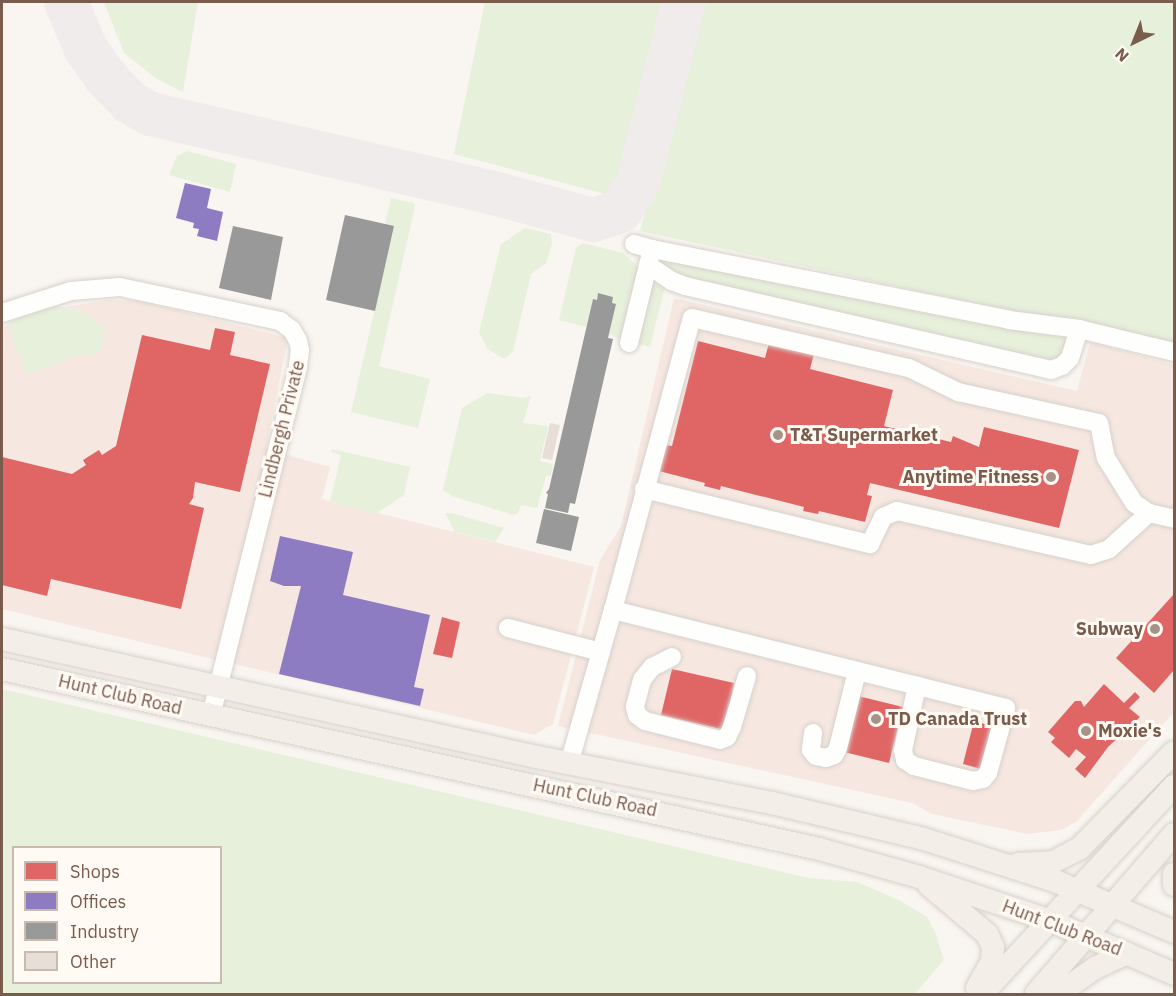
<!DOCTYPE html>
<html>
<head>
<meta charset="utf-8">
<style>
	body { margin:0 }
	#map { position:relative; width:1176px; height:996px; overflow:hidden; background:#f9f5f0; font-family:"IBM Plex Sans",sans-serif }
	div>[style] { position:absolute }
	[style*='--x'] { left:calc(var(--x)*1px); top:calc(var(--y)*1px); width:calc(var(--w)*1px); rotate:calc(var(--a)*1deg) }
	.commercial>* { inset:0; background:#f6e8e1 }
	.green>* { inset:0; background:#e7f0db }
	.shops>* { inset:0; background:#e06666 }
	.offices>* { inset:0; background:#8e7cc3 }
	.industry>* { inset:0; background:#999 }
	.taxiway>* { height:44px; margin:-22px; padding:0 22px; transform-origin:22px; border-radius:22px; background:#f0ecec }
	.building>* { inset:0; background:#e6ded7 }
	.roads { filter:drop-shadow(0 0 2px #d7d1cb) drop-shadow(0 0 2px #d7d1cb) }
	.minor>* { height:18px; margin:-9px; padding:0 9px; transform-origin:9px; border-radius:9px; background:#fefefd }
	.major>* { height:22px; margin:-11px; padding:0 11px; transform-origin:11px; border-radius:11px; background:#f3eee8 }
	.dots>* { width:16px; height:16px; translate:-50% -50%; box-sizing:border-box; border:3px solid #fffaf3; border-radius:50% }
	span { translate:-50% -50%; white-space:nowrap; text-align:center; line-height:1.15; -webkit-text-stroke:6px #fffaf3; paint-order:stroke }
	.street-label { font-size:18px; color:#7a5c4d }
	.poi-label { font-size:18px; color:#7a5c4d; font-weight:700 }
	.left { translate:0 -50%; text-align:left }
	.right { translate:-100% -50%; text-align:right }
	.frame { position:absolute; inset:0; border:3px solid #7a5c4d; pointer-events:none }
	.legend { position:absolute; left:12px; top:846px; width:210px; height:138px; box-sizing:border-box; background:#fffaf3; border:2px solid #cabbb1; margin:0; padding:8px 10px; list-style:none; font-size:18px; color:#7a5c4d }
	.legend li { display:flex; align-items:center; gap:12px; height:30px }
	.legend b { width:30px; border:2px solid #cabbb1 }
	.north { position:absolute; left:1104px; top:12px; width:60px; height:60px; -webkit-text-stroke:4px #fffaf3; paint-order:stroke; rotate:223deg; font-size:16px; font-weight:700; line-height:24px; text-align:center; color:#7a5c4d }
	.north::after { content:''; display:block; margin:auto; width:21px; height:27px; background:#7a5c4d; clip-path:polygon(50% 0,100% 100%,50% 72%,0 100%) }
</style>
</head>
<body>
<div id="map">
	<div class="commercial">
		<i style="clip-path:polygon(674px 298px,1077px 391px,1090px 342px,1174px 365px,1174px 712px,1076px 822px,1061px 830px,1027px 834px,932px 814px,912px 803px,558px 726px,600px 560px,621px 526px)"></i>
		<i style="clip-path:polygon(108px 300px,139px 301px,288px 338px,266px 449px,330px 467px,322px 499px,594px 567px,553px 724px,534px 735px,2px 609px,2px 327px,47px 310px)"></i>
	</div>
	<div class="green">
		<i style="clip-path:polygon(104px 2px,198px 2px,183px 92px,157px 79px,124px 53px)"></i>
		<i style="clip-path:polygon(485px 2px,672px 2px,625px 180px,605px 194px,454px 154px)"></i>
		<i style="clip-path:polygon(698px 2px,1174px 2px,1174px 346px,640px 231px)"></i>
		<i style="clip-path:polygon(187px 151px,236px 164px,230px 192px,169px 175px,177px 156px)"></i>
		<i style="clip-path:polygon(391px 198px,414px 203px,415px 206px,379px 366px,430px 379px,418px 428px,351px 412px,394px 227px,385px 225px)"></i>
		<i style="clip-path:polygon(525px 228px,551px 234px,552px 244px,546px 263px,531px 274px,513px 351px,506px 358px,502px 358px,487px 348px,479px 332px,501px 244px)"></i>
		<i style="clip-path:polygon(583px 243px,623px 253px,639px 268px,624px 339px,609px 335px,616px 305px,612px 303px,613px 297px,599px 293px,597px 300px,593px 299px,586px 327px,559px 320px,576px 248px)"></i>
		<i style="clip-path:polygon(653px 259px,728px 271px,1071px 339px,1066px 354px,1053px 365px,688px 283px)"></i>
		<i style="clip-path:polygon(649px 282px,665px 286px,650px 347px,634px 343px)"></i>
		<i style="clip-path:polygon(51px 305px,88px 313px,95px 324px,106px 326px,101px 350px,96px 354px,73px 357px,27px 375px,9px 330px,9px 322px)"></i>
		<i style="clip-path:polygon(488px 393px,523px 398px,531px 396px,523px 423px,548px 426px,540px 461px,553px 464px,551px 476px,546px 476px,537px 508px,521px 505px,518px 513px,513px 515px,452px 496px,443px 490px,462px 408px)"></i>
		<i style="clip-path:polygon(332px 449px,410px 467px,404px 495px,377px 513px,330px 502px,341px 455px,331px 452px)"></i>
		<i style="clip-path:polygon(445px 513px,452px 513px,504px 528px,495px 542px,455px 532px)"></i>
		<i style="clip-path:polygon(evenodd,2px 689px,809px 878px,857px 882px,901px 901px,927px 917px,935px 932px,944px 960px,915px 994px,2px 994px,2px 689px,14px 848px,220px 848px,220px 982px,14px 982px,14px 848px)"></i>
	</div>
	<div class="shops">
		<i style="clip-path:polygon(215px 328px,235px 332px,230px 355px,270px 364px,240px 492px,195px 482px,193px 498px,189px 504px,204px 508px,181px 609px,51px 579px,47px 596px,2px 585px,2px 457px,72px 474px,86px 465px,83px 460px,99px 450px,102px 455px,116px 446px,142px 335px,210px 350px)"></i>
		<i style="clip-path:polygon(770px 339px,815px 350px,810px 369px,893px 390px,884px 426px,951px 442px,953px 436px,979px 447px,984px 427px,1079px 450px,1059px 528px,870px 483px,867px 495px,872px 496px,865px 522px,819px 511px,818px 514px,803px 511px,804px 507px,721px 486px,720px 490px,704px 486px,705px 483px,659px 471px,666px 445px,672px 446px,698px 341px,765px 358px)"></i>
		<i style="clip-path:polygon(1174px 594px,1174px 670px,1154px 693px,1116px 658px)"></i>
		<i style="clip-path:polygon(442px 617px,460px 622px,452px 658px,433px 654px)"></i>
		<i style="clip-path:polygon(672px 669px,734px 683px,725px 730px,661px 715px)"></i>
		<i style="clip-path:polygon(1104px 684px,1124px 703px,1135px 692px,1140px 697px,1129px 708px,1140px 717px,1108px 747px,1085px 778px,1075px 769px,1086px 757px,1076px 749px,1069px 758px,1051px 742px,1055px 738px,1048px 732px,1075px 701px,1081px 701px,1084px 707px)"></i>
		<i style="clip-path:polygon(858px 696px,903px 707px,889px 763px,844px 752px)"></i>
		<i style="clip-path:polygon(974px 721px,992px 726px,981px 769px,963px 764px)"></i>
	</div>
	<div class="offices">
		<i style="clip-path:polygon(185px 183px,211px 189px,207px 208px,223px 212px,217px 241px,197px 236px,199px 229px,193px 228px,194px 223px,176px 218px)"></i>
		<i style="clip-path:polygon(280px 536px,353px 552px,343px 595px,430px 615px,414px 687px,424px 689px,420px 706px,279px 674px,301px 586px,284px 586px,270px 581px)"></i>
	</div>
	<div class="industry">
		<i style="clip-path:polygon(345px 215px,394px 226px,375px 311px,326px 300px)"></i>
		<i style="clip-path:polygon(233px 226px,283px 237px,271px 300px,219px 288px)"></i>
		<i style="clip-path:polygon(598px 293px,613px 297px,612px 303px,616px 304px,608px 338px,613px 339px,575px 504px,570px 503px,568px 513px,545px 508px,548px 494px,546px 493px,549px 489px,593px 299px,597px 300px)"></i>
		<i style="clip-path:polygon(544px 509px,579px 517px,571px 551px,536px 543px)"></i>
	</div>
	<div class="taxiway">
		<i style="--x:66;--y:2;--w:51;--a:66.9"></i>
		<i style="--x:86;--y:49;--w:35;--a:55"></i>
		<i style="--x:106;--y:78;--w:35;--a:45"></i>
		<i style="--x:131;--y:103;--w:23;--a:29"></i>
		<i style="--x:151;--y:114;--w:348;--a:13"></i>
		<i style="--x:490;--y:192;--w:108;--a:15.1"></i>
		<i style="--x:594;--y:220;--w:28;--a:-19"></i>
		<i style="--x:620;--y:211;--w:30;--a:-56"></i>
		<i style="--x:637;--y:186;--w:190;--a:-75.7"></i>
	</div>
	<div class="building">
		<i style="clip-path:polygon(550px 423px,560px 425px,552px 460px,542px 458px)"></i>
	</div>
	<div class="roads">
		<div class="minor">
			<i style="--x:634;--y:244;--w:19;--a:16"></i>
			<i style="--x:648;--y:265;--w:29;--a:34"></i>
			<i style="--x:672;--y:281;--w:14;--a:21"></i>
			<i style="--x:685;--y:286;--w:376;--a:12.9"></i>
			<i style="--x:1051;--y:370;--w:12;--a:-20"></i>
			<i style="--x:1062;--y:366;--w:11;--a:-45"></i>
			<i style="--x:1070;--y:358;--w:30;--a:-73"></i>
			<i style="--x:2;--y:313;--w:72;--a:-17.7"></i>
			<i style="--x:71;--y:291;--w:49;--a:-4.7"></i>
			<i style="--x:120;--y:287;--w:164;--a:12"></i>
			<i style="--x:280;--y:321;--w:15;--a:37"></i>
			<i style="--x:292;--y:330;--w:13;--a:61"></i>
			<i style="--x:298;--y:341;--w:9;--a:77"></i>
			<i style="--x:300;--y:350;--w:17;--a:97"></i>
			<i style="--x:298;--y:367;--w:360;--a:104"></i>
			<i style="--x:629;--y:343;--w:97;--a:-76.3"></i>
			<i style="--x:652;--y:249;--w:364;--a:11.2"></i>
			<i style="--x:1009;--y:320;--w:71;--a:7.3"></i>
			<i style="--x:1079;--y:329;--w:98;--a:13.6"></i>
			<i style="--x:644;--y:489;--w:233;--a:13.7"></i>
			<i style="--x:870;--y:544;--w:30;--a:-64"></i>
			<i style="--x:883;--y:517;--w:15;--a:-23"></i>
			<i style="--x:897;--y:511;--w:199;--a:12.8"></i>
			<i style="--x:1091;--y:555;--w:19;--a:-18"></i>
			<i style="--x:1109;--y:549;--w:54;--a:-42"></i>
			<i style="--x:1149;--y:513;--w:26;--a:13"></i>
			<i style="--x:613;--y:610;--w:405;--a:14"></i>
			<i style="--x:1006;--y:708;--w:67;--a:105.5"></i>
			<i style="--x:988;--y:773;--w:8;--a:130"></i>
			<i style="--x:983;--y:779;--w:10;--a:169"></i>
			<i style="--x:973;--y:781;--w:61;--a:-165.7"></i>
			<i style="--x:914;--y:766;--w:11;--a:-146"></i>
			<i style="--x:905;--y:760;--w:10;--a:-101"></i>
			<i style="--x:903;--y:750;--w:66;--a:-77.7"></i>
			<i style="--x:508;--y:628;--w:96;--a:14.5"></i>
			<i style="--x:672;--y:657;--w:22;--a:153"></i>
			<i style="--x:652;--y:667;--w:16;--a:128"></i>
			<i style="--x:642;--y:680;--w:28;--a:105"></i>
			<i style="--x:635;--y:707;--w:8;--a:76"></i>
			<i style="--x:637;--y:715;--w:10;--a:37"></i>
			<i style="--x:645;--y:721;--w:77;--a:14.2"></i>
			<i style="--x:720;--y:740;--w:8;--a:-23"></i>
			<i style="--x:727;--y:737;--w:11;--a:-63"></i>
			<i style="--x:732;--y:727;--w:53;--a:-73.6"></i>
			<i style="--x:813;--y:733;--w:17;--a:97"></i>
			<i style="--x:811;--y:750;--w:8;--a:50"></i>
			<i style="--x:816;--y:756;--w:10;--a:11"></i>
			<i style="--x:826;--y:758;--w:9;--a:-21"></i>
			<i style="--x:834;--y:755;--w:8;--a:-60"></i>
			<i style="--x:838;--y:748;--w:79;--a:-76.1"></i>
			<i style="--x:569;--y:764;--w:160;--a:-74.1"></i>
			<i style="--x:613;--y:610;--w:302;--a:-74.9"></i>
			<i style="--x:692;--y:318;--w:223;--a:13"></i>
			<i style="--x:909;--y:368;--w:55;--a:26.1"></i>
			<i style="--x:958;--y:392;--w:144;--a:12.4"></i>
			<i style="--x:1099;--y:423;--w:36;--a:79"></i>
			<i style="--x:1106;--y:458;--w:53;--a:58.1"></i>
			<i style="--x:1134;--y:503;--w:18;--a:34"></i>
		</div>
		<div class="major">
			<i style="--x:2;--y:639;--w:548;--a:12.44"></i>
			<i style="--x:537;--y:757;--w:239;--a:11.1"></i>
			<i style="--x:772;--y:803;--w:156;--a:13.3"></i>
			<i style="--x:924;--y:839;--w:138;--a:17.8"></i>
			<i style="--x:1055;--y:881;--w:129;--a:23.2"></i>
			<i style="--x:2;--y:669;--w:837;--a:12.42"></i>
			<i style="--x:819;--y:849;--w:104;--a:15.6"></i>
			<i style="--x:919;--y:877;--w:139;--a:18.4"></i>
			<i style="--x:1051;--y:921;--w:134;--a:23.3"></i>
			<i style="--x:1018;--y:864;--w:35;--a:-3"></i>
			<i style="--x:1053;--y:862;--w:30;--a:-27"></i>
			<i style="--x:1080;--y:848;--w:134;--a:-45.6"></i>
			<i style="--x:1174;--y:874;--w:11;--a:90"></i>
			<i style="--x:929;--y:885;--w:76;--a:40.2"></i>
			<i style="--x:987;--y:934;--w:14;--a:65"></i>
			<i style="--x:993;--y:947;--w:14;--a:94"></i>
			<i style="--x:992;--y:961;--w:31;--a:119"></i>
			<i style="--x:982;--y:994;--w:283;--a:-47.3"></i>
			<i style="--x:1036;--y:994;--w:211;--a:-49.2"></i>
			<i style="--x:1058;--y:994;--w:45;--a:-35.1"></i>
			<i style="--x:1095;--y:968;--w:35;--a:-25"></i>
		</div>
	</div>
	<div class="dots">
		<i style="left:778px;top:435px;background:#a69286"></i>
		<i style="left:1051px;top:477px;background:#a69286"></i>
		<i style="left:1155px;top:629px;background:#a69286"></i>
		<i style="left:876px;top:719px;background:#a69286"></i>
		<i style="left:1086px;top:731px;background:#a69286"></i>
	</div>
	<div class="street-label">
		<span style="left:282px;top:429px;rotate:-76deg">Lindbergh Private</span>
		<span style="left:120px;top:695px;rotate:13deg">Hunt Club Road</span>
		<span style="left:595px;top:798px;rotate:12deg">Hunt Club Road</span>
		<span style="left:1062px;top:928px;rotate:21deg">Hunt Club Road</span>
	</div>
	<div class="poi-label">
		<span class="left" style="left:790px;top:435px">T&amp;T Supermarket</span>
		<span class="right" style="left:1039px;top:477px">Anytime Fitness</span>
		<span class="right" style="left:1143px;top:629px">Subway</span>
		<span class="left" style="left:888px;top:719px">TD Canada Trust</span>
		<span class="left" style="left:1098px;top:731px">Moxie's</span>
	</div>
	<div class="frame"></div>
	<ul class="legend">
	<li><b style="height:16px;background:#e06666"></b>Shops</li>
	<li><b style="height:16px;background:#8e7cc3"></b>Offices</li>
	<li><b style="height:16px;background:#999"></b>Industry</li>
	<li><b style="height:16px;background:#e6ded7"></b>Other</li>
	</ul>
	<div class="north">N</div>
</div>
</body>
</html>
